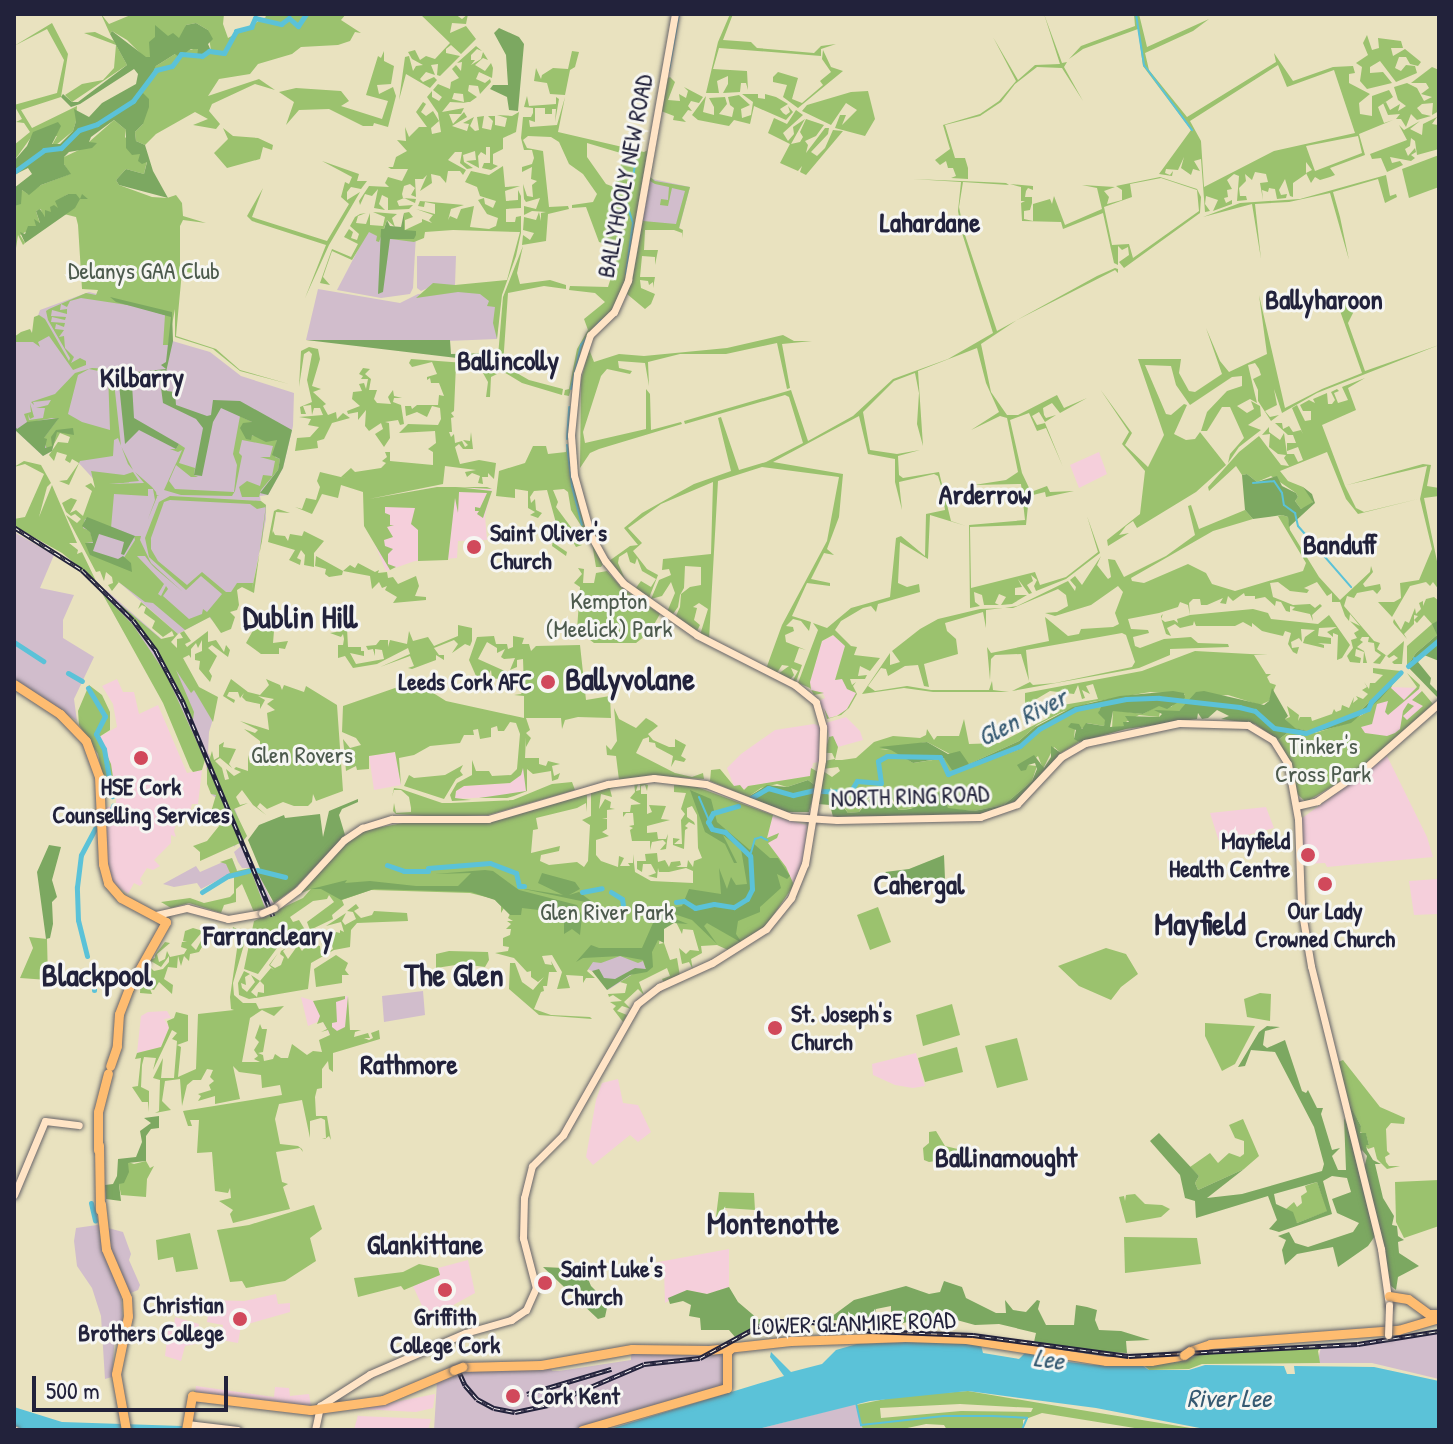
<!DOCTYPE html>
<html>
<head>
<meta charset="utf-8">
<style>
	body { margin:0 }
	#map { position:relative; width:1453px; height:1444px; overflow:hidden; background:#e9e2bf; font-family:"Patrick Hand",sans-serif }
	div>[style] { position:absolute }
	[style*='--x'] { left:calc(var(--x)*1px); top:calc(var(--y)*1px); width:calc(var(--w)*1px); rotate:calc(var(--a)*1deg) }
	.built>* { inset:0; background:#f5cfdb }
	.industrial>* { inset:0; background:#d1bdcc }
	.green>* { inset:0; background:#9bc26e }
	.forest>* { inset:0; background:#7ca861 }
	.water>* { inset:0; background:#5bc2d8 }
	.stream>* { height:2px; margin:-1px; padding:0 1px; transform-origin:1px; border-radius:1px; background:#5bc2d8 }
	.river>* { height:5px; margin:-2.5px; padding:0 2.5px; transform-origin:2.5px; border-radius:2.5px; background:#5bc2d8 }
	.roads { filter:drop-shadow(0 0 2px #686569) drop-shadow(0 0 2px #686569) }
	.secondary>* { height:7px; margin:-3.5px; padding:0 3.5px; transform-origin:3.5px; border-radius:3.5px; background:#ffe4c6 }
	.trunk>* { height:9px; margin:-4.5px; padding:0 4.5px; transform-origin:4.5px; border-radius:4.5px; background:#febc70 }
	.rail>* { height:5px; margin-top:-2.5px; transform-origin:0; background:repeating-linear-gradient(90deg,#f6f6f2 0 6px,#22223b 0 12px); box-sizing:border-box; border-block:2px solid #22223b }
	.bridges { filter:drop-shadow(0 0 2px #686569) drop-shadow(0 0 2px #686569) }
	.secondary-bridge>* { height:7px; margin:-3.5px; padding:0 3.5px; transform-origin:3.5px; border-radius:3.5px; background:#ffe4c6 }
	.trunk-bridge>* { height:9px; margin:-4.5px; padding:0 4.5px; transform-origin:4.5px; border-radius:4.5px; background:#febc70 }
	.dots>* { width:22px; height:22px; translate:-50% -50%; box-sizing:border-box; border:4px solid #f6f6f2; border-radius:50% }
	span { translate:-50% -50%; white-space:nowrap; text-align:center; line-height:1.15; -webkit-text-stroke:6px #f6f6f2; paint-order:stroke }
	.street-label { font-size:24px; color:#22223b }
	.park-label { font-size:24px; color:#4c5a4d }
	.poi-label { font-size:24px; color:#22223b; font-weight:700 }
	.left { translate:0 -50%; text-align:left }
	.right { translate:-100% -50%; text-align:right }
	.water-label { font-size:26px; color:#365a72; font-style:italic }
	.quarter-label { font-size:28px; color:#22223b; font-weight:700 }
	.district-label { font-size:32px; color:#22223b; font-weight:700 }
	.frame { position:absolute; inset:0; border:16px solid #22223b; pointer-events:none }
	.scale { position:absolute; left:32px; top:1376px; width:196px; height:36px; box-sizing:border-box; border:4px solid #22223b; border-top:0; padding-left:10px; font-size:24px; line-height:28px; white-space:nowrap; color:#22223b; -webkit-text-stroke:6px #f6f6f2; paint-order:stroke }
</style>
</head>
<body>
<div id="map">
	<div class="built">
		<i style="clip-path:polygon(1099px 452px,1107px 474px,1079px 488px,1070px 465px)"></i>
		<i style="clip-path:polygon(437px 487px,492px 489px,485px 516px,487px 540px,458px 541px,457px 558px,415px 561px,386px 571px,366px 523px,365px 500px)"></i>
		<i style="clip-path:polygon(835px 635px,846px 646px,836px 675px,843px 677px,848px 688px,857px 693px,845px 712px,827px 719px,819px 701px,825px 698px,823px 694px,812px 693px,810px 682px,822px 641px)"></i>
		<i style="clip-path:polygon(117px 679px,123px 692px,134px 692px,139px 714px,158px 705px,187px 773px,202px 770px,198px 804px,192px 804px,189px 815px,179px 813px,174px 831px,176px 837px,171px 835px,171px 843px,154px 860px,160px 866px,153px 870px,147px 868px,140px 879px,143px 883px,140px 886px,134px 883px,128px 894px,113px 883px,107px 865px,106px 808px,116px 804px,116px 798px,99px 737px,117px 727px,113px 704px,102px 686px)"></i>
		<i style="clip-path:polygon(1390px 687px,1418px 688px,1433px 704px,1376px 757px,1351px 723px)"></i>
		<i style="clip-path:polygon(846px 717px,860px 731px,863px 740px,838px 747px,831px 743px,826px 723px)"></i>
		<i style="clip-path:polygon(814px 724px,820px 726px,819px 762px,813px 763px,811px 776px,749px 786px,749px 790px,734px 786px,727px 768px,741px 754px,775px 730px)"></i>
		<i style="clip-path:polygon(395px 752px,401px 785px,374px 790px,369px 756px)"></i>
		<i style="clip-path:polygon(1387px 756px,1427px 837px,1433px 857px,1327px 867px,1325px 863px,1302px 864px,1301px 819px)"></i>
		<i style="clip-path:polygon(522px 768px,525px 768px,526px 791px,508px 796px,455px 799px,456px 791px,464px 786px,510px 783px,521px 775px)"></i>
		<i style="clip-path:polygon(1266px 807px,1274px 828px,1233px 839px,1234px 847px,1222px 851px,1210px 813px)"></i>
		<i style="clip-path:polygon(771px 816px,807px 825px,803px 862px,794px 885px,786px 867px,767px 843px)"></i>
		<i style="clip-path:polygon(1437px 879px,1438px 914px,1414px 915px,1409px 881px)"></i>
		<i style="clip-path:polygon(348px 996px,349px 1028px,330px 1036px,322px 1020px,308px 1026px,301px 997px,314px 1001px)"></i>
		<i style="clip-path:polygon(167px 1011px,171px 1018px,164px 1019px,169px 1027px,161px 1047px,137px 1053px,141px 1016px,148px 1012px)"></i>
		<i style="clip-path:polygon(916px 1053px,925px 1086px,913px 1088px,895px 1085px,873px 1075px,872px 1064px)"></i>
		<i style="clip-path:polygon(618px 1079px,623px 1103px,638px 1105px,651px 1132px,638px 1142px,630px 1135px,593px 1165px,586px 1157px,596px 1100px,602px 1083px)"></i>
		<i style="clip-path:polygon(729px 1249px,729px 1287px,707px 1294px,687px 1290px,665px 1303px,664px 1270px,653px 1263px)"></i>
		<i style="clip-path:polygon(468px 1260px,475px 1293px,428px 1319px,413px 1286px,440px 1275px,438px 1268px)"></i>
		<i style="clip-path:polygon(276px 1294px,278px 1304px,290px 1303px,290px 1312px,241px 1326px,238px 1343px,221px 1340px,223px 1325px,207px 1322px,210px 1300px,244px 1301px)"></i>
		<i style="clip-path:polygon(175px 1317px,199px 1324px,196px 1344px,185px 1346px,181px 1361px,165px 1356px,168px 1331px,174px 1329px)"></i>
		<i style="clip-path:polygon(196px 1386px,274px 1397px,275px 1387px,289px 1388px,290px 1396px,309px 1394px,311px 1406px,195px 1392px)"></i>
		<i style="clip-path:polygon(435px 1394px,433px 1408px,416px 1412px,360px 1409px)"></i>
		<i style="clip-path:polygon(358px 1415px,359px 1416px,431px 1419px,428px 1430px,354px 1430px)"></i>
	</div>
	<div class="industrial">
		<i style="clip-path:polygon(648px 178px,690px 187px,679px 229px,639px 225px)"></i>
		<i style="clip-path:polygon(370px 227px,416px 235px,413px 288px,410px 294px,381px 298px,337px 290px)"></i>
		<i style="clip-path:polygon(417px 256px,456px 256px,455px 285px,435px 285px,421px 291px,417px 288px)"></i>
		<i style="clip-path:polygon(318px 289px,400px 303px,418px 294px,473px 290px,501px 295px,497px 339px,398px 343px,306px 340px)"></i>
		<i style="clip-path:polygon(89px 292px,172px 313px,169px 340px,210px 352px,241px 376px,294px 393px,293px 426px,283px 468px,268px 495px,260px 496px,261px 503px,266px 505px,266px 519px,252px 589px,237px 586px,224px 632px,209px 617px,178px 634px,104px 569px,98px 571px,78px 529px,98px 484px,66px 449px,71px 435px,55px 432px,52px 451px,43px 456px,14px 429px,14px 338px,22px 336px,21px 332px,32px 333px,40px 310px)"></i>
		<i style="clip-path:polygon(14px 532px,54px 555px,40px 588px,74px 595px,63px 620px,63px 638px,94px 657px,74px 699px,77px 721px,14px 680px)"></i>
		<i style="clip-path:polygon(106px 590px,164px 641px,171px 642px,214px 716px,209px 732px,208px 753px,224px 777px,242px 829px,247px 836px,243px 842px,273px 904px,254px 912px,240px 873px,250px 868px,242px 868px,238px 862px,234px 852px,241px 846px,238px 843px,234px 847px,220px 801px,211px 794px,205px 760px,144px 645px,132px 646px,102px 593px)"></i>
		<i style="clip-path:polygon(232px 858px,237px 870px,201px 889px,197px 883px,174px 887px,163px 884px,196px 866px,200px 872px)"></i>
		<i style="clip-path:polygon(621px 956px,643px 960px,647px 972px,636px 972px,608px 990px,594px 972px,585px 968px,583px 958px)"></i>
		<i style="clip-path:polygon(423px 991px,425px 1015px,384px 1022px,382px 996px)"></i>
		<i style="clip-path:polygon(97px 1225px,123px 1232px,131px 1254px,129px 1260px,140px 1285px,138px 1290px,121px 1297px,123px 1322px,120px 1332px,115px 1334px,112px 1377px,105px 1379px,101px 1316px,92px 1288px,77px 1266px,74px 1241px,76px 1228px)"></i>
		<i style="clip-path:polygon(1439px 1333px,1439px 1379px,1372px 1363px,1320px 1363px,1318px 1360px,1321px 1347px)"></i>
		<i style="clip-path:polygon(631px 1352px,724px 1352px,726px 1386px,570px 1430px,434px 1430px,437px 1381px,468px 1369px,551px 1367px,552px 1371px,559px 1371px,631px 1360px)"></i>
		<i style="clip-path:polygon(855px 1404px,863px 1430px,754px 1430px)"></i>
	</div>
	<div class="green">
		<i style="clip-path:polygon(101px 14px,109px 24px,133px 14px,224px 14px,223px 24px,228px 38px,266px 17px,264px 14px,346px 14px,341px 20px,361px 33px,355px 32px,350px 41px,338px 45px,301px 47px,292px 54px,258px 64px,250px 74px,219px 79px,208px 96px,259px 79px,275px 90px,255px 84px,212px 104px,209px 111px,220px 124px,216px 129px,193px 125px,208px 119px,195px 112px,156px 134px,145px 145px,136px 141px,135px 132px,143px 124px,142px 92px,149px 76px,156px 66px,175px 54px,197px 48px,203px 57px,211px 51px,208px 30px,196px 23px,186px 25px,183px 36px,179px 39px,155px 38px,150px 57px,145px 58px,127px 40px,112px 31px,110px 34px)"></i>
		<i style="clip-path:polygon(420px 14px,455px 14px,462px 19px,468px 14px,466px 24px,452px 23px,450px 33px,466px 26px,476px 39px,461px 54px,451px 45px,446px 49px,446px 53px,460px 56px,440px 76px,437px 75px,438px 64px,431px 65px,435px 75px,426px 72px,420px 79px,423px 82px,434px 77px,437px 80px,430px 88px,406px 74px,399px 100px,405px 57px,409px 56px,413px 71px,416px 66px,423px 65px,412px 59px,408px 52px,415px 50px,420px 60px,426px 56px,435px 59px,450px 43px)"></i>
		<i style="clip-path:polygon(730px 14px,733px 14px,723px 40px,751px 42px,757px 48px,814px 53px,821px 46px,836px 44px,821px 49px,821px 56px,719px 48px,713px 69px,747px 71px,748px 90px,746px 83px,741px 83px,740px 92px,723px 93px,728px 84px,728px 76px,717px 81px,719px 93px,706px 93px,718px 42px)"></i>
		<i style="clip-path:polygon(1044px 14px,1062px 63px,1067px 62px,1064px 67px,1083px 101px,1062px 68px,1037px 67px,1015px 84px,1001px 102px,980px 116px,945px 125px,955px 158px,965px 158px,968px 168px,968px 179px,951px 178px,956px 176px,953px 168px,948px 168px,946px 161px,940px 165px,935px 160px,950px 149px,943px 125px,980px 114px,999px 101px,1016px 81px,993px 37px,1018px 80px,1035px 65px,1060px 64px)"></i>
		<i style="clip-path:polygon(evenodd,1134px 14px,1139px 14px,1147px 47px,1209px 19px,1193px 31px,1145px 53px,1149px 70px,1187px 117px,1276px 62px,1274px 53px,1293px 81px,1333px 67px,1353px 66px,1355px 73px,1349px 74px,1349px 83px,1370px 94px,1359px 103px,1360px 114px,1372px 116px,1372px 96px,1389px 90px,1393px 97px,1378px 107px,1384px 123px,1393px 120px,1359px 134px,1365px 155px,1330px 168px,1335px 175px,1330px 177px,1320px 180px,1315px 177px,1311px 183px,1306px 173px,1312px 170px,1306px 162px,1306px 174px,1293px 183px,1293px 197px,1290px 196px,1285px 179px,1279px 190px,1281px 195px,1287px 194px,1286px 198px,1277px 199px,1275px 189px,1269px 188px,1268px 192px,1262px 190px,1263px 200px,1260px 183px,1268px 182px,1266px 174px,1255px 172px,1252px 180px,1245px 174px,1246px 181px,1239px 188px,1240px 196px,1246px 196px,1247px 200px,1237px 201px,1239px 176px,1234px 174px,1227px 180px,1232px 189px,1227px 190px,1228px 197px,1224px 198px,1226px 203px,1232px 200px,1232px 204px,1213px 211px,1218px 200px,1206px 196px,1205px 204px,1210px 211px,1205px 212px,1201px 159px,1194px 161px,1200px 171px,1193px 169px,1191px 175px,1181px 168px,1184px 157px,1178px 170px,1166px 169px,1165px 173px,1170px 175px,1173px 171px,1172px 176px,1159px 174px,1191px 130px,1143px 66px,1138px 29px,1083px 49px,1069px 59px,1081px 46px,1135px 26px,1134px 14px,1278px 65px,1287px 87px,1334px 70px,1355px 133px,1274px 151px,1204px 187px,1201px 141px,1190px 121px,1278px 65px,1134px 14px,1358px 136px,1362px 153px,1315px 171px,1306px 146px,1358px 136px)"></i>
		<i style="clip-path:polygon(52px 23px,68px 54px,61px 97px,21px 110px,32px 128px,77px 106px,76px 121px,73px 131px,56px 145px,52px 145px,57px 136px,32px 136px,14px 161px,14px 145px,30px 132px,24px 123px,16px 122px,22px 119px,14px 105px,57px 93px,64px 60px,47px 29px,14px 46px)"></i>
		<i style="clip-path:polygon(95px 32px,114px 41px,127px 65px,72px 102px,65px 95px,82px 84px,103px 80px,114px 68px,116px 45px,84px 33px)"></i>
		<i style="clip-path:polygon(1367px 35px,1372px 50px,1379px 48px,1378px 38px,1401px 41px,1403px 48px,1391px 48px,1393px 56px,1405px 49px,1421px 62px,1418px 66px,1410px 64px,1406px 57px,1399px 57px,1395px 68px,1401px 71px,1406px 65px,1415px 66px,1417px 73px,1396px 82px,1380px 61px,1370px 67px,1370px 73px,1383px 72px,1392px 83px,1367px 89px,1360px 81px,1362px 67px,1356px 63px,1368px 55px,1363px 43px)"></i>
		<i style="clip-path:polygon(476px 46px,482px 51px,477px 49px,471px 55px,471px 60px,475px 60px,471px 65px,481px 59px,483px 52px,488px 60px,483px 58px,475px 65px,485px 71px,491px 63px,493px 68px,492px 78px,479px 72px,476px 79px,485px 83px,490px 79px,491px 82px,480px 94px,478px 86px,469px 85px,468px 91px,477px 97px,470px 102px,464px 102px,463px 94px,454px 93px,452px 99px,468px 103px,450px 102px,442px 112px,464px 108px,461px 114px,449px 114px,453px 124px,464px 112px,467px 117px,452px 126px,467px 131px,469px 124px,463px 123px,474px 117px,470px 126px,475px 131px,479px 130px,477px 117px,484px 116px,482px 128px,491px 130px,493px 121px,488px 116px,495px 116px,495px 125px,505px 127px,507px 118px,497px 115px,512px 116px,519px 112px,516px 132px,503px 138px,503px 149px,493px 154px,493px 164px,498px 166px,491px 170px,482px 168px,484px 163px,490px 163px,490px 147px,486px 147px,486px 155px,481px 152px,478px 156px,479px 168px,466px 161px,476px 160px,475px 151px,463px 155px,464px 162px,473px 168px,467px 169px,460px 163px,462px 152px,455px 152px,448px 160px,466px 170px,463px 175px,460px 171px,448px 171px,446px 183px,440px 176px,431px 174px,432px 183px,420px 191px,427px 175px,423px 179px,415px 179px,416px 197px,411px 195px,415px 188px,410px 184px,404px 186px,402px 194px,403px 198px,416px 199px,415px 203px,404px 198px,397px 201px,399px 206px,413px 205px,409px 209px,388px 210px,388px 198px,382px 195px,379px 204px,385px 210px,374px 208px,378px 189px,372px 196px,365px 194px,360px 205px,359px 201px,369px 186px,389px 187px,385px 183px,388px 177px,402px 181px,408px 169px,391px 169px,388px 167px,393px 167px,396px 157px,407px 151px,397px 140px,406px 141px,405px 127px,409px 137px,419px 127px,427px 127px,416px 112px,423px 102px,426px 104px,421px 112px,426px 116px,433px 111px,439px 121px,431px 128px,432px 134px,441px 132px,438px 113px,427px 97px,432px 91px,432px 97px,439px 101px,442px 97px,433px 90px,438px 84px,450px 89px,451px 82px,459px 78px,452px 69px,456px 65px,461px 71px,462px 62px,457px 63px)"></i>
		<i style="clip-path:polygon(823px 50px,831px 67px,843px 71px,798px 108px,783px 97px,787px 85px,773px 82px,773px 77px,778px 72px,798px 78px,792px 99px,802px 103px,823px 85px,820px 81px,831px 72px,822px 59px)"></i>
		<i style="clip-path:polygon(384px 51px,384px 61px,394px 66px,391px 84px,377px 85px,379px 94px,393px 87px,396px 96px,388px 127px,374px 123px,373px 126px,363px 126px,329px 109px,299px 110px,286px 125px,294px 102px,279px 92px,296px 88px,341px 91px,349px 101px,341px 106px,382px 119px,388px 101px,366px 95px,378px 56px,381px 58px)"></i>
		<i style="clip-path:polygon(572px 51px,579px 52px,575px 67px,570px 70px,565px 95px,550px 94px,547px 83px,534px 81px,536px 68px,541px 79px,542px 75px,553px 68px,568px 69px)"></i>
		<i style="clip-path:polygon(1432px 67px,1439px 70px,1439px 111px,1432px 115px,1433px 103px,1422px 104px,1417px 108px,1422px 114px,1431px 116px,1417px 120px,1411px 114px,1406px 127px,1401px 119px,1396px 119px,1400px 114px,1388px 115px,1383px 103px,1386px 102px,1390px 110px,1400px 104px,1398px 111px,1406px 106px,1398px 100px,1394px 87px,1407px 83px,1417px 88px,1424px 101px,1432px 97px,1421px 94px,1429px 88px,1426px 83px,1411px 83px)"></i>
		<i style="clip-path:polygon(670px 77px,675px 82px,668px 100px,680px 101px,679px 94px,686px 98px,688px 91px,684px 87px,703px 97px,699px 103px,691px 101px,688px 106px,692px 111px,688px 110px,682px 118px,686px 122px,673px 120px,674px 116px,661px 111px,651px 175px,648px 174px,666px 79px)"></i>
		<i style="clip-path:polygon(868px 91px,875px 119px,865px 136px,835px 128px,840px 115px,846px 115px,842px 125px,857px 110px,846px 103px,831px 125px,802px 111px,807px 105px,851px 92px)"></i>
		<i style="clip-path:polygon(742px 94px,758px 94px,758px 98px,765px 99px,765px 94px,776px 97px,788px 104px,780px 109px,783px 113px,786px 115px,790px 112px,788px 106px,793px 112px,786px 120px,754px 106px,750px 124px,734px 120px,729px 126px,698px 120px,692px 115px,706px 96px,703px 112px,714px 115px,714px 107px,709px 98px,725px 97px,727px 104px,719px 114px,732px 117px,734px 108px,730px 105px,728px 97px,739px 95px,750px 105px,741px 109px,742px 118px,751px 115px,753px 102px)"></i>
		<i style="clip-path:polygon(evenodd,527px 96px,529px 106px,556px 104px,556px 97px,559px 99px,555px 122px,556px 109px,552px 109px,552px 114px,545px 114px,545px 108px,535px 108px,535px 122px,529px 120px,530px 127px,557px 125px,565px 97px,558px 132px,644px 152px,648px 150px,626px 278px,616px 305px,591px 332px,582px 348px,569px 396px,564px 395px,565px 390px,569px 389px,577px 349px,588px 330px,584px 319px,605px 302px,595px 293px,569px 290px,570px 286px,608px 287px,618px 255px,617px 247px,599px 242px,586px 207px,572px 208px,572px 205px,593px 202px,597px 194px,583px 174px,569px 164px,559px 142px,551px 137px,528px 136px,523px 140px,527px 148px,543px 151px,549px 207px,568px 206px,569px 209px,548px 214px,546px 241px,522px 245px,523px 235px,530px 240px,534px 233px,523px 230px,524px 217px,536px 220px,539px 212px,541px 221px,541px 213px,546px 212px,532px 211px,524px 215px,524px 206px,536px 209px,540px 198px,526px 202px,524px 199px,523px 184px,527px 196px,533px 197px,532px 185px,537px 181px,531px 179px,532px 167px,522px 172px,522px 167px,532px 164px,534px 158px,532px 150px,524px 150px,521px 138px,523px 117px,531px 117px,533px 113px,533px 108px,524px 107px,527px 96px,587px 143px,624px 154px,614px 187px,606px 184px,587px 157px,587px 143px)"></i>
		<i style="clip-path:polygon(796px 110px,803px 115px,783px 133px,788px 141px,794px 134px,793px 127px,805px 119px,791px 144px,800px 142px,803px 137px,800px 132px,806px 119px,824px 125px,816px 136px,805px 141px,808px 145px,806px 153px,825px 128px,829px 128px,828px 134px,811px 152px,817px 156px,825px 148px,833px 130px,843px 131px,806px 175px,800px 172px,802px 166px,798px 171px,780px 163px,790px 144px,768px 133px,774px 118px,787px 124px)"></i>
		<i style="clip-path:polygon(1437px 117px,1432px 124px,1438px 125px,1439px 149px,1417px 155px,1415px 141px,1411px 138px,1410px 146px,1405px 149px,1408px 156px,1415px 148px,1416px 152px,1411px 155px,1415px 158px,1411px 161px,1390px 157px,1392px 163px,1400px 161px,1403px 165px,1387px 172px,1381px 158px,1372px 159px,1370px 154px,1407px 140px,1399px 125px,1404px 130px,1420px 121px,1410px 129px,1422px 135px,1423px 124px)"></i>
		<i style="clip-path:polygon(114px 120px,126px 130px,125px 137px,147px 161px,144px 174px,126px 169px,116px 180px,119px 185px,152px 197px,167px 198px,176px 195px,182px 203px,183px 216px,206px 223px,183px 220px,180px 226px,180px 270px,183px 265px,214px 274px,213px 277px,182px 271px,176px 336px,216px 349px,240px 370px,289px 384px,240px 371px,213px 349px,175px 337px,175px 309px,168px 345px,163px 345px,165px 315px,134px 306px,81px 298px,70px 301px,67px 307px,61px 304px,60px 310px,67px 309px,67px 314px,52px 310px,51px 316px,66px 317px,65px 320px,52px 317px,51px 322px,65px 323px,64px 327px,56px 324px,55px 329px,64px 330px,59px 337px,64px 336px,65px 348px,74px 357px,71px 363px,80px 358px,86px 361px,86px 365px,73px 370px,49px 336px,38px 342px,40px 347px,33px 342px,14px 342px,14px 337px,21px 332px,30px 329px,32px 333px,34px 317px,39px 315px,45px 319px,69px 361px,70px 358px,48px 320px,46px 311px,49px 309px,86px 293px,96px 295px,98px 290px,82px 289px,78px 225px,76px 217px,64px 214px,76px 197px,68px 194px,60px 199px,58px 209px,45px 217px,42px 216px,41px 209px,36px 211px,40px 224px,20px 235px,25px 243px,23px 245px,18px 235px,16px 248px,14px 206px,22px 190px,28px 194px,41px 185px,70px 174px,64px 164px,64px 157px,81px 149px)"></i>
		<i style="clip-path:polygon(223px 128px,233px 136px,258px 138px,273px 145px,272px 150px,263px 147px,260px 159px,227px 168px,214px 153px,228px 139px)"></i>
		<i style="clip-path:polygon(1439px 155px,1439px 187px,1409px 198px,1402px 169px)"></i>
		<i style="clip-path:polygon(322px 161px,359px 174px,357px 181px,367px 181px,361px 189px,351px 187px,347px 192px,347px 200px,360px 192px,329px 245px,305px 298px,326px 245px,252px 221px,247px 216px,263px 188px,252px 217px,327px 241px,349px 204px,341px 197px,345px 182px,349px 184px,352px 177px)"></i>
		<i style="clip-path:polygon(503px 166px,505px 187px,520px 186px,505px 191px,506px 201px,518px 200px,518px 190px,521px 196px,521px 208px,506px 209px,506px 222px,515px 222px,516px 217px,521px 216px,521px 233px,516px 256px,502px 295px,497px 339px,493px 323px,495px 307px,487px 306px,489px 301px,480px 294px,458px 292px,416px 298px,433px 283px,455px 285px,507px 280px,520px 232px,453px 230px,425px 232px,424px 238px,414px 242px,391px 239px,414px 239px,404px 230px,404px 213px,409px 212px,413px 217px,405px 220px,405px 230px,422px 222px,422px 219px,432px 223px,429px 220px,433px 215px,416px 209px,435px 214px,435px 204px,425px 202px,424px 207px,418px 206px,420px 201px,464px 205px,451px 209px,448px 220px,450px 216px,457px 219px,461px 209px,474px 206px,470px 227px,489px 229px,496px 226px,498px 218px,487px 214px,478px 200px,484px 198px,485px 204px,493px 208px,496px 201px,480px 196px,477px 187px,465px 182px,471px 171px,489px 175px)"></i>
		<i style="clip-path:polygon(1386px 175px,1390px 196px,1396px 194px,1397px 197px,1385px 203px,1378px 179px,1333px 192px,1340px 217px,1349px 260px,1330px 193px,1289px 202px,1255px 204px,1261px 259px,1252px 204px,1203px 217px,1240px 203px,1300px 199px)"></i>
		<i style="clip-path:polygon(649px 176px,655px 181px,690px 187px,679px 228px,683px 230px,682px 238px,682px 233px,674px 230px,645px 230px,644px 250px,658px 250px,655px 265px,655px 257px,642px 256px,640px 277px,655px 277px,653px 288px,653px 282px,649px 285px,648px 281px,640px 280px,641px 288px,655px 294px,651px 304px,645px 309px,627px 294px,644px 200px,643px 221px,676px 224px,685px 191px,672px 188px,668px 206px,660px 205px,661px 199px,668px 200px,669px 187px,655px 184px,648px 180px)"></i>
		<i style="clip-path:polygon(evenodd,1160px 177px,1197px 189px,1201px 197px,1200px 213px,1124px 268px,1119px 262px,1129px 255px,1128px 247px,1122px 250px,1118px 246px,1118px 265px,1114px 263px,1103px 213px,1063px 229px,1061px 222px,1022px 221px,1021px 203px,1025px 201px,1021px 201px,1021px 187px,1010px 184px,1033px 186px,1033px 190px,1028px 188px,1026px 191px,1025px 197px,1032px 197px,1032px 203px,1030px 210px,1024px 211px,1024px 219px,1033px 221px,1033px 204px,1050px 199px,1052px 204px,1054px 196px,1065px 225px,1102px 209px,1097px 188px,1082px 185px,1115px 187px,1104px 191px,1109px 197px,1107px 204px,1122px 200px,1122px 190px,1116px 186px,1160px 177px,1161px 178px,1197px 190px,1199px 211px,1133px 258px,1129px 244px,1112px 245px,1104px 207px,1132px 197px,1130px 184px,1161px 178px)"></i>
		<i style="clip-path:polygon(913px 179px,984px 182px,1006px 183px,1009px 185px,963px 182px,959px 207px,964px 232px,997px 331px,1097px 276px,1115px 268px,1118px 269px,1118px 273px,1115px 270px,1017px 320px,981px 344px,991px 392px,1007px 415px,1018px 415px,1057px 395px,1064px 408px,1087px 398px,1060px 413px,1052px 403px,1043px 408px,1044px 415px,1046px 418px,1056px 415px,1045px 422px,1039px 412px,1032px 416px,1037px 425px,1045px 423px,1063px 467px,1046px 428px,1037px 431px,1029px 413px,1010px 420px,1022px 473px,1031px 492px,1047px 486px,1050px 492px,1074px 491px,1046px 497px,1045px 492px,1029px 496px,1026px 525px,970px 527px,971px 588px,1035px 572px,1040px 585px,1066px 577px,1098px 552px,1087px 516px,1100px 553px,1066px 579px,1036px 591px,1034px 586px,1037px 580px,1031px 575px,1033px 581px,1027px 585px,1032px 593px,1029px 594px,1018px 579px,1022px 587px,1015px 588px,1015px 595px,1027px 595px,1012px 604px,1001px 605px,1006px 597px,999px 594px,995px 603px,999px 605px,984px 605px,982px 595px,974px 592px,975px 602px,980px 606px,970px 608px,969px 525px,1025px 520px,1021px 484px,974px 485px,1006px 480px,1018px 472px,1007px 418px,1000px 416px,971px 430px,999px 412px,986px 383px,977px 348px,918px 371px,923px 446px,917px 424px,919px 393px,915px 373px,894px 381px,863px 412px,870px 450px,897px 454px,920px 450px,898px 456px,899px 475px,903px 478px,939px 472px,951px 521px,966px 526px,930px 515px,928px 559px,900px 542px,898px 583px,907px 587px,919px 584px,920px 592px,878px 604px,876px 612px,871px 606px,863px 608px,841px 621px,835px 630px,851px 646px,857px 647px,854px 655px,880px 658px,870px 671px,860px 666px,858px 676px,867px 675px,865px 679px,850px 679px,852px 685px,856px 682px,853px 686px,857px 694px,849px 708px,841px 715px,827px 719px,824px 708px,829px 718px,837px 716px,847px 709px,856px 693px,847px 689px,842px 679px,835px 680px,845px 646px,833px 635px,822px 641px,810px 682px,811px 690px,824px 693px,814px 695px,810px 688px,798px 683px,818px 630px,813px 623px,827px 628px,851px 608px,890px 597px,896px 538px,901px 536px,925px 556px,926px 514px,945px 510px,942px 489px,938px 476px,934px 474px,899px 482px,902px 510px,895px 482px,895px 459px,868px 454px,859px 416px,773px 462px,843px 474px,839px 517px,827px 549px,834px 555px,824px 553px,811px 579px,830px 583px,830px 586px,807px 583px,792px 616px,811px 622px,809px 631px,801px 621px,793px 619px,786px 626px,793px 627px,794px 631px,785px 635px,786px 642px,806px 650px,799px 648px,794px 662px,802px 665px,796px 682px,793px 680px,798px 671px,791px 668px,794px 675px,790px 680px,778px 674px,789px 666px,782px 665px,777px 673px,766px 669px,782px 625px,827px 541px,839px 477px,762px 467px,718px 481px,709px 640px,700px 635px,708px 609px,699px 603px,693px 607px,697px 608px,694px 620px,700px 625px,697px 631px,675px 618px,680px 607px,681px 594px,690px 587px,701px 585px,701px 567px,685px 566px,684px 588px,680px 595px,678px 607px,673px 614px,667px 612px,675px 593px,671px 582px,662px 596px,651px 599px,659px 580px,671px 575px,669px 569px,662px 570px,663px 559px,711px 554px,713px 482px,661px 504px,628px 528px,642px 543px,633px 551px,647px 569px,658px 575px,660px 570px,649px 598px,635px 589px,641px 581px,651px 587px,656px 579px,642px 571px,637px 558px,635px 564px,630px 562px,627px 552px,619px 557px,618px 563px,625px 579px,609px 561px,630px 546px,638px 545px,624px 528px,642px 513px,694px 484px,731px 471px,718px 418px,721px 417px,739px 470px,766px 462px,803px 443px,789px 397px,785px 395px,685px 424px,684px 421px,791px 390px,808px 441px,853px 416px,893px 379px,948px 359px,993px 333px,962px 233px,958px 211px,961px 182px)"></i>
		<i style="clip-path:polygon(373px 212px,397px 214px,392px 218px,395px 227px,387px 220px,379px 242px,376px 241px,377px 236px,369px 232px,352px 260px,332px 251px,323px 277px,330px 285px,320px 283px,332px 249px,351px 257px,358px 244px,344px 237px,349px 229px,353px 232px,351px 238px,357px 240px,359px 234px,350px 226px,355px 217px,360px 214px,366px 213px,358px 216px,356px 223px,366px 224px,370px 213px,370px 225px,383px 226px,385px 217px)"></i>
		<i style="clip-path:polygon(523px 246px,517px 273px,520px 284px,550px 280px,566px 285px,566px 289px,544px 286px,508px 293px,503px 365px,529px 380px,563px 389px,562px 395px,522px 383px,497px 368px,503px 297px)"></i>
		<i style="clip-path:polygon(1259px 295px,1285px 408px,1322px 389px,1362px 373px,1339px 308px,1344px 300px,1351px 300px,1356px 307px,1348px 323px,1365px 371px,1439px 345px,1317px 393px,1282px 413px,1274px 389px,1277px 405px,1265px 411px,1270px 417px,1279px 415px,1271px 421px,1258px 401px,1258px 390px,1253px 379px,1261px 375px,1259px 369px,1255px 363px,1248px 365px,1257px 403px,1250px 399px,1237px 406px,1247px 413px,1254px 409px,1251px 401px,1260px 406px,1261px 416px,1248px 425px,1261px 430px,1239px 447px,1228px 463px,1230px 454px,1244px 438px,1230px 407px,1222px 407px,1207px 431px,1201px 431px,1207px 412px,1227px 391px,1242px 386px,1242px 376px,1232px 377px,1190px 405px,1176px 385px,1171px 366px,1145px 365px,1166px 414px,1171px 415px,1184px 404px,1187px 405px,1174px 434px,1186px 440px,1195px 439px,1200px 432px,1226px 465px,1196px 492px,1137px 528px,1133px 521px,1126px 526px,1119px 535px,1129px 533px,1108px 546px,1107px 540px,1140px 514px,1145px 471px,1122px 444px,1129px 432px,1100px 389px,1132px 433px,1125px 445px,1148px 467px,1164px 435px,1138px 359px,1181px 359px,1179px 373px,1189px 391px,1195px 392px,1222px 374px,1206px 328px,1220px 361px,1229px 372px,1267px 354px)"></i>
		<i style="clip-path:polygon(783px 335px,794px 341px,812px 341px,782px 344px,790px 388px,787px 389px,777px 343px,726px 354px,680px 354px,648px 362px,649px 386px,645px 363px,618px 361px,619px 368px,632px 371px,630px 374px,607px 369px,601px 376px,583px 432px,585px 443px,646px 429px,646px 389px,650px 394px,651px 430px,681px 422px,682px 424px,599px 449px,590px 453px,580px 468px,581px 380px,589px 349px,594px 362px,619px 354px,644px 356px,727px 348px)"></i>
		<i style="clip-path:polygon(309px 347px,318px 349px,320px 359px,312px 386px,321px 389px,313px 392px,326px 404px,323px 406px,328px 415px,336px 412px,337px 419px,343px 413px,350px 418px,332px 423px,324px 439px,317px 441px,318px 448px,295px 451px,297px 438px,310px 437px,319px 427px,308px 425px,311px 419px,299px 417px,323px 415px,320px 408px,314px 408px,312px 415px,311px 405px,303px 406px,306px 414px,301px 414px,300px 407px,312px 402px,307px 380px,312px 354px,309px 351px,304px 354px,299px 387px,301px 351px)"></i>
		<i style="clip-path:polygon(411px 359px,465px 363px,497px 374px,491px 377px,490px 397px,486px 397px,488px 382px,483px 373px,456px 364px,454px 411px,451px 413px,454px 417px,451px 418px,452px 432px,449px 432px,451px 437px,454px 434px,455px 443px,462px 441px,465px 447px,468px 445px,463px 440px,470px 441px,471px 432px,473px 449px,463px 449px,459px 444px,455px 447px,460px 464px,479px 460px,496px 463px,494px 479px,488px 473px,488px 477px,482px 477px,483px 484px,478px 483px,480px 476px,472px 473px,467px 477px,465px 472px,476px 470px,445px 466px,443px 484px,369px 499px,437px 487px,487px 487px,492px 489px,456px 487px,492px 491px,483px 518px,477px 514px,479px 511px,475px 511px,475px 507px,480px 508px,487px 493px,459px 492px,458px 513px,455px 498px,448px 560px,418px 561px,418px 530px,411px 524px,415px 508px,385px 507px,385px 513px,390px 515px,390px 525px,394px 525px,387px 527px,393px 537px,384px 540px,385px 546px,393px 549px,388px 554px,388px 564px,396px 567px,390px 570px,364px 526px,363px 492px,341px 485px,338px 498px,322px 494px,312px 514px,295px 507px,302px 509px,306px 498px,316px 500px,320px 487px,317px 481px,320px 472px,349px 479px,341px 477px,351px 468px,355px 472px,381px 468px,386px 463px,382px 461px,387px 457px,385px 452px,390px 452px,390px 461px,433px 465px,433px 452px,428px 449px,436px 443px,435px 431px,399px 433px,408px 424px,438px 425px,441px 419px,440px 408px,432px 406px,427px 417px,417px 412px,406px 416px,405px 406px,411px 406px,412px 409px,417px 405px,438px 405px,439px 395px,444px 396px,439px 383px,431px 383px,430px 378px,427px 380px,427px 377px,437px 374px,432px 362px,412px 367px,409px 363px)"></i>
		<i style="clip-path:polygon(evenodd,92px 368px,110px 369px,113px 373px,121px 446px,133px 470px,128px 464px,118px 438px,114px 440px,113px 456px,80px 461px,69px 485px,59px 481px,67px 480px,79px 463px,72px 459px,70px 463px,65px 460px,67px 455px,57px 452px,54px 461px,49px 455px,58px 442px,68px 443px,70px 437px,60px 433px,53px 446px,47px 449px,43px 439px,58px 419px,52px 418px,37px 421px,34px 422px,27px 422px,24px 414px,31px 412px,30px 403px,34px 417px,30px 419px,28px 414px,29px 420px,43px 418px,45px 408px,36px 408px,48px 405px,51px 400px,33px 402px,34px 405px,31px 402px,55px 394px,75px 373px,92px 368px,89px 369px,108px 373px,110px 430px,82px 422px,68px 414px,78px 375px,89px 369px)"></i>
		<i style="clip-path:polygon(363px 368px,370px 369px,365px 374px,371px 379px,369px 390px,377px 390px,374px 399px,377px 403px,391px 404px,388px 397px,393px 390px,394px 396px,402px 398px,394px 398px,393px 402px,401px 405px,404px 424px,400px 425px,398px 420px,385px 422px,389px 423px,390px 438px,384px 447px,375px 434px,383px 429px,381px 423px,369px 431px,365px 426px,366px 410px,358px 420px,358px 412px,348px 414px,347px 411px,360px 406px,352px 399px,353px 392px,362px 391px,359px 384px,364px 383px,366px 389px,368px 379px,361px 379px,363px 376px,359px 374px)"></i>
		<i style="clip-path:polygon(1365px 378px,1348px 388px,1356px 410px,1322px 425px,1345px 486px,1356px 508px,1364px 512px,1418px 499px,1358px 514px,1346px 499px,1327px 452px,1280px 471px,1288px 481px,1303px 487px,1310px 495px,1313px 502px,1307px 507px,1301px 509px,1295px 501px,1298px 497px,1296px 493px,1271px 476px,1257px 482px,1247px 474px,1242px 475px,1236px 466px,1209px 491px,1208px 487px,1239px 452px,1259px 436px,1281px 465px,1289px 466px,1284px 458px,1286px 455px,1278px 454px,1269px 447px,1270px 434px,1262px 435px,1269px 427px,1269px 432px,1280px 440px,1284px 433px,1287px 454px,1294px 454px,1298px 462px,1303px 460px,1298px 447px,1287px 451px,1287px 443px,1296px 443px,1293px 435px,1288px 435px,1275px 423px,1282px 423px,1283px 429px,1289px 426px,1293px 432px,1301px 430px,1303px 434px,1292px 408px,1297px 405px,1305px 421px,1311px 420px,1311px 411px,1303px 411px,1300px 405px,1309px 400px,1315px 403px,1313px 399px,1327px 393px,1328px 404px,1332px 404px,1335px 400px,1331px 392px,1337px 389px,1339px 391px,1334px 393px,1338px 403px,1348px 400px,1342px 387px)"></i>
		<i style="clip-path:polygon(240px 416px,252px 422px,244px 432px,251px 439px,251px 435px,277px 440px,275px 457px,280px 459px,278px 470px,261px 490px,259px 497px,242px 497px,239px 487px,247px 481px,260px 486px,263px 475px,272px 476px,275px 461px,260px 457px,270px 457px,273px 446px,242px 440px,239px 453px,242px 456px,235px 491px,232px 496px,181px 495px,164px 490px,182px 450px,178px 452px,170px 449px,176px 449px,179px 444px,185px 448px,179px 463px,195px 468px,194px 475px,198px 477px,191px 477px,176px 465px,169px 481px,175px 489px,234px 492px,237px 465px,233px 454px)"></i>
		<i style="clip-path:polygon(567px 445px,580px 511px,603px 564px,601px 567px,596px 567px,592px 543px,571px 510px,568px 492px,564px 489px,553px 490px,558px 502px,556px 507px,576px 534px,573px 536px,578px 544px,582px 545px,576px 547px,572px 540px,564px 539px,555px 544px,567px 552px,566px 556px,552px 546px,556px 523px,547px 490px,534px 491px,530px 497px,531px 503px,535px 499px,536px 510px,542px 513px,538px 518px,530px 515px,535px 512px,528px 508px,528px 491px,515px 489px,515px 498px,496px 496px,499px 471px,525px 463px,533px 446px,546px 446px,548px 454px,566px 452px)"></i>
		<i style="clip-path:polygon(24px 461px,41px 465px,51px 483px,47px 487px,39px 517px,52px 485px,77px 543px,69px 543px,78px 550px,77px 554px,82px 552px,96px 581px,62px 553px,14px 526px,14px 519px,25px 517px,44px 474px,25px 464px,14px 467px)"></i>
		<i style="clip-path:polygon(1423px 464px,1431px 465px,1427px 486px,1439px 488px,1439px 496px,1424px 498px,1438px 566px,1439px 590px,1433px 582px,1430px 586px,1426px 582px,1410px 586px,1392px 617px,1378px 602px,1394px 602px,1401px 598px,1400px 583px,1419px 580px,1432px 549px,1420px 499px,1427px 466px,1347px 485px)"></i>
		<i style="clip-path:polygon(evenodd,91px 471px,124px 475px,133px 472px,139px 481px,109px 484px,144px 483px,135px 472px,152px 487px,156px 492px,157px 497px,148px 519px,155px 500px,153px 489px,148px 489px,148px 496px,114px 494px,111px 528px,85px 519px,83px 528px,90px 531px,93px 542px,86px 543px,91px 555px,120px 564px,135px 540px,134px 536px,141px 536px,140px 540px,151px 563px,183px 592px,156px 569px,151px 564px,145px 556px,137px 556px,164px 584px,158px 594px,161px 596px,166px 586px,168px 589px,163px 596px,189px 619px,202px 614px,203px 609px,207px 612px,222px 594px,201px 576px,186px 590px,149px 557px,145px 538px,159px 502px,170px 496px,261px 501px,266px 505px,254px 593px,242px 587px,237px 590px,239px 605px,237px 610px,230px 612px,235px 617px,231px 629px,221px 633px,210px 617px,185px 630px,153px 603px,145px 602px,116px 580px,119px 582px,112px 591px,108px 585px,113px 583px,112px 577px,106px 572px,104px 581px,100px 571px,96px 572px,66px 515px,77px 523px,81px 519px,75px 514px,71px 516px,66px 512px,62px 503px,71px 498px,77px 500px,70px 513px,76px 510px,83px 516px,92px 491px,85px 486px,91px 483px,95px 488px,91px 471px,170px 500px,250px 504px,257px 509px,266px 507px,262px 541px,252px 589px,253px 583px,237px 583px,231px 592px,226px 592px,202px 572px,187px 585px,158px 561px,151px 549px,151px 538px,164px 502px,170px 500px)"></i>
		<i style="clip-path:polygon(1191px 505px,1199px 529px,1245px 510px,1253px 519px,1213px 531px,1131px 578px,1132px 581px,1144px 583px,1188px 564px,1206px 573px,1212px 584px,1235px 591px,1303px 571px,1306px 563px,1278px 516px,1282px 515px,1288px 517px,1290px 530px,1319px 577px,1340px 600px,1370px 572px,1371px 566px,1373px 572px,1363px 584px,1365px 587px,1380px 584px,1381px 589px,1377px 594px,1373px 590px,1357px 593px,1354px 598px,1347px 596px,1344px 606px,1374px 641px,1380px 643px,1377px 649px,1387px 656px,1404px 641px,1402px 664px,1394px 664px,1392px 662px,1398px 658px,1394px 655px,1389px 658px,1386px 655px,1380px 664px,1373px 663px,1381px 655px,1375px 651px,1374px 643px,1368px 642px,1369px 637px,1362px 637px,1360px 640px,1363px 642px,1357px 647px,1364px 651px,1367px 663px,1363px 663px,1364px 652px,1356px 649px,1355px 656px,1361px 658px,1360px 663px,1350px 662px,1347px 656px,1353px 648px,1351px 640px,1357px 638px,1354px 633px,1359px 630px,1350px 621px,1360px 626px,1350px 614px,1349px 621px,1345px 616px,1340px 602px,1332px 602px,1332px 593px,1327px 596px,1317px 582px,1304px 588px,1309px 590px,1307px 593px,1290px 591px,1278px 582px,1270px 583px,1273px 597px,1293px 605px,1310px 604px,1315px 608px,1320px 604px,1322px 606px,1312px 615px,1313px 621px,1310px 614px,1292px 610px,1295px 607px,1290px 606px,1290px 612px,1286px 611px,1281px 602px,1276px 601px,1275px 606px,1265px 597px,1255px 599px,1255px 596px,1245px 596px,1244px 593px,1233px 601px,1228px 596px,1226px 604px,1220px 603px,1223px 598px,1207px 605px,1201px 605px,1200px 599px,1193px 599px,1189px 603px,1190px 615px,1253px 609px,1268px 613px,1271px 619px,1318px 624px,1329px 615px,1350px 645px,1342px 658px,1337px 660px,1338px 635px,1333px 633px,1333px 637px,1327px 632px,1337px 627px,1319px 628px,1318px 636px,1331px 638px,1331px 644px,1318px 643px,1324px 645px,1324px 648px,1303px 643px,1305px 637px,1315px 630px,1301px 629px,1302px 642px,1299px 638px,1291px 642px,1292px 648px,1299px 647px,1297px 654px,1293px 652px,1288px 644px,1291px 633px,1285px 631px,1283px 636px,1262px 631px,1252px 623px,1252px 627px,1243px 622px,1235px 626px,1196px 626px,1194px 621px,1193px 625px,1180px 628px,1175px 624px,1167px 628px,1171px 636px,1166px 634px,1161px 618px,1161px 616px,1163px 614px,1161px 619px,1165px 622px,1174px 620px,1178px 623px,1177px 619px,1190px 615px,1188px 605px,1180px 602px,1178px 607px,1159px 613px,1128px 619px,1131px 629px,1148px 630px,1149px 633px,1133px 637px,1135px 646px,1140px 648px,1164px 639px,1191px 637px,1198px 643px,1228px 644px,1229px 647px,1170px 649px,1170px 655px,1139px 668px,1012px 691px,1030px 682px,1033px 685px,1055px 683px,1132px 667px,1135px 662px,1126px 635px,1122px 633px,1026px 650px,1029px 681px,1021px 654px,995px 655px,991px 659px,990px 680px,987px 647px,991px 653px,1049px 641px,1045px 617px,1068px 636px,1079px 634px,1081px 629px,1113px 627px,1119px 624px,1115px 613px,1123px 592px,1118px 586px,1091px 605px,1055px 616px,1045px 613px,1057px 612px,1068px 606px,1066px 595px,1058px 589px,1013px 608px,1005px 608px,1017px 606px,1068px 581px,1075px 591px,1076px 587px,1070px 580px,1075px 576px,1082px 585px,1101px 556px,1097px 565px,1108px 579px,1111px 577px,1108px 559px,1115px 560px,1124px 577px,1166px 556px,1195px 535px,1188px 506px)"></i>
		<i style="clip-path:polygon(278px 509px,290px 513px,276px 512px,272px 534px,273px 531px,275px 535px,285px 536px,288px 541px,290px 534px,302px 536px,304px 531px,324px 541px,314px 553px,314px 567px,304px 565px,305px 555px,301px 550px,297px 558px,301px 560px,300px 565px,289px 560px,295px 550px,268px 542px,274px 511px)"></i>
		<i style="clip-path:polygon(316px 556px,343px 571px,350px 565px,355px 568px,358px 563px,375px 572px,379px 570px,378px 573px,387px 572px,388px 578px,393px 577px,398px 584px,416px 576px,419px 586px,415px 596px,426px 597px,426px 600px,393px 603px,397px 597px,385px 590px,387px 586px,382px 588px,379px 582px,372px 589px,370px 576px,343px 571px,342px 575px,329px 577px,325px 574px,326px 569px,315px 566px)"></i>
		<i style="clip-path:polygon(578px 568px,584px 569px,583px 583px,594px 583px,596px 573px,607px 571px,622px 588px,660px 614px,649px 633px,636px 643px,594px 643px,577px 630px,580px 587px,574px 583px,582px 574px)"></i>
		<i style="clip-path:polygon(102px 593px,133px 625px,166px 674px,205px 760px,202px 770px,193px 772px,190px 768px,163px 703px)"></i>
		<i style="clip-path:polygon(1434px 597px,1439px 601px,1437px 635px,1416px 653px,1407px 666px,1407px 646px,1432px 624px,1424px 615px,1417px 623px,1414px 620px,1418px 616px,1414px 615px,1414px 624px,1404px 634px,1407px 639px,1394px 624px,1393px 622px,1394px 619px,1401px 630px,1405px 621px,1409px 623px,1415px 608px,1416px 614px,1421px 609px,1419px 603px,1423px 601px,1423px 606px,1426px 599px)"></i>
		<i style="clip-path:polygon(141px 602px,178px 634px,171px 642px,177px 648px,177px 639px,183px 638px,180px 633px,184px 631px,191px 641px,185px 644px,187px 647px,208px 631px,208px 642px,216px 640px,224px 652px,226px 645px,230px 650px,228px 657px,212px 645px,208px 648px,217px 656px,209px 671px,212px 676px,210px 682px,199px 669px,200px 661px,195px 660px,195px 654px,202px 651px,202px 640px,198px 648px,196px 643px,191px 649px,191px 658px,189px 655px,183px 658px,199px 687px,218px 697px,213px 722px,194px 690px,191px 693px,176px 670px,194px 712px,193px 720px,157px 651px,120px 604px,161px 639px,174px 636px,172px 631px,163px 637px,152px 628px,155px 621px,144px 613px,146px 607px,142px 605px,138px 609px)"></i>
		<i style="clip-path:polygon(1003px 608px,986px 610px,986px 628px,983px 612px,945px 623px,947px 631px,956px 639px,958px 654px,924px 664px,929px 687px,924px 686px,918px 665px,905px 666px,888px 676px,886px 669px,881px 668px,868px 686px,875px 691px,907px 686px,931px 690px,989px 690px,992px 681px,993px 690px,1009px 692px,933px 692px,904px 688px,862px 694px,890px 653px,890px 665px,900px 662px,892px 651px,920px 629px,938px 619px,980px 609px)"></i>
		<i style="clip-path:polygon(261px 616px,274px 631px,273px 643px,288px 641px,285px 649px,279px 648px,279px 654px,261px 654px,246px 643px)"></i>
		<i style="clip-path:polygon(339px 620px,343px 620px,343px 624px,351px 622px,353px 626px,347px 628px,348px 647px,361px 647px,361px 651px,364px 651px,364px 656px,350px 653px,356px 664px,384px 659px,382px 650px,375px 649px,375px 656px,373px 649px,368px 650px,366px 646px,376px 645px,380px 640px,388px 640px,388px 647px,390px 640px,407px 644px,409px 631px,413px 641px,428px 637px,434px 646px,458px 636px,458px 625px,472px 628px,472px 641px,470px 646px,465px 644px,452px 653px,458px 644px,454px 640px,434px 648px,439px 655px,444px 655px,444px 660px,436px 655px,436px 660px,412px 669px,408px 668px,414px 666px,410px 656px,380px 667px,410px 654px,408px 648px,377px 664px,353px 668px,345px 656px,338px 658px,338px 645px,343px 645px,344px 639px,343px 634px,341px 637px,330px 633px,342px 631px)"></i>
		<i style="clip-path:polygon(494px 636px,496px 644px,507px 644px,508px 649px,513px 647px,513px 636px,524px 638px,522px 644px,529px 644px,531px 651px,536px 646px,580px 645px,586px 700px,610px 696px,611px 718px,578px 717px,565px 720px,562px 729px,561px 718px,526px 718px,530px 730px,526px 733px,531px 738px,526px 747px,526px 737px,525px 758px,539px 758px,539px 764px,546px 766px,548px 761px,560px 764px,552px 766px,554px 776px,560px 773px,558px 779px,552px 781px,551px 771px,533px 774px,527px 769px,527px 791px,514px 796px,507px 798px,479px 798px,526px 791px,523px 768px,521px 775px,510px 783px,464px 786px,456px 791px,455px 798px,471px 800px,452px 801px,450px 795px,457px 783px,472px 775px,472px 760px,476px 771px,489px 771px,492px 776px,511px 775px,517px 769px,520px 734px,516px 723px,510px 722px,504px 731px,498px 731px,497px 726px,491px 728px,491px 737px,480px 739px,478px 729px,473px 730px,474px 735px,464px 735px,460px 743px,430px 746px,414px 755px,399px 758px,401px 785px,395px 752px,369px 756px,369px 769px,357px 770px,356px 766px,346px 771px,345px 760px,353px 759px,353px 752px,345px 758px,343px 739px,350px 748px,361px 745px,356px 738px,342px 732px,343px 706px,424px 678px,430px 691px,446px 701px,524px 718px,524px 696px,514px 695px,521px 694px,524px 688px,523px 659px,517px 660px,517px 667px,510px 670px,515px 658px,504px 659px,501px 657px,505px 649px,497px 653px,497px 648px,487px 642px,478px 659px,507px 672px,505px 680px,492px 678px,491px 670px,487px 677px,476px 676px,469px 660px,477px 637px)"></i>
		<i style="clip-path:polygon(1195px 651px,1268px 655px,1254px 655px,1266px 674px,1271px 674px,1267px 677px,1270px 683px,1276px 685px,1269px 701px,1260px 705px,1228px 695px,1194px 698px,1179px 711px,1160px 712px,1159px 717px,1139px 715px,1124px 723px,1124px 726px,1112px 729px,1113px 710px,1143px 714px,1159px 705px,1171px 707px,1185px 694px,1150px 692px,1092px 702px,1062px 712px,1037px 725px,1019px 741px,969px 764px,927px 742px,880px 750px,891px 749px,913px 763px,946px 758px,966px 769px,1021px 749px,1038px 732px,1076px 710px,1102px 707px,1099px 711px,1106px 720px,1104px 726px,1087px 723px,1083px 728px,1075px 729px,1074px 738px,1079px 742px,1061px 753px,1054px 747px,1043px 769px,1038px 756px,1028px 765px,1037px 766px,1032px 781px,1004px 805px,974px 811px,948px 809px,945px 790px,922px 807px,899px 810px,892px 799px,872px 796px,865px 801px,859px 812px,848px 813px,840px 801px,820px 793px,823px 771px,832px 777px,840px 771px,838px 767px,823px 769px,824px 761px,835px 759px,832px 753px,826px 753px,825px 759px,825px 752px,829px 737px,833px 736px,838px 747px,835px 760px,842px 760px,856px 758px,874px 742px,893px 736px,920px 738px,926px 735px,927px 729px,934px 740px,937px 736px,959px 736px,964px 719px,969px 744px,999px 743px,1048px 718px,1041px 705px,1046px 701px,1048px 711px,1054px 714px,1063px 705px,1098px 699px,1093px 684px,1086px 686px,1090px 694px,1082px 690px,1085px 698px,1082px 699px,1078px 685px,1074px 694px,1050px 691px,1028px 704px,1025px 703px,1025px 693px,1142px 671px)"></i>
		<i style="clip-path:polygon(1373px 668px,1401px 671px,1360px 711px,1308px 731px,1294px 728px,1285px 719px,1290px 717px,1287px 706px,1299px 715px,1298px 721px,1300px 717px,1311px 717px,1312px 721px,1332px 714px,1334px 709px,1336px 712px,1341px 710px,1342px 705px,1349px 708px,1354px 697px,1353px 703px,1358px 699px,1356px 696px,1363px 699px,1368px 694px,1362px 690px,1367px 687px,1364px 682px,1369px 689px,1370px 683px,1375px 683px,1383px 675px,1373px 673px)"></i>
		<i style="clip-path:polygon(1407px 673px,1420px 685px,1419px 689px,1388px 715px,1385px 712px,1388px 701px,1377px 704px,1372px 724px,1361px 727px,1365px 733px,1387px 736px,1395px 733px,1400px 729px,1403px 711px,1408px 703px,1414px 706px,1403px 716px,1407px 720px,1423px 706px,1412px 700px,1422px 691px,1433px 704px,1366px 766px,1306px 802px,1297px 794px,1291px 763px,1278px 740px,1290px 731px,1315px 733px,1348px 723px,1365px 713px,1394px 681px,1391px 688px,1404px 700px,1417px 687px)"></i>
		<i style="clip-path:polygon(266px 679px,280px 685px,282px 690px,284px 685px,304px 692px,306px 686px,337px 705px,343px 791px,316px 801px,313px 794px,312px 802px,308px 806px,294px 806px,283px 802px,267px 809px,260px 803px,257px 807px,266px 815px,253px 805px,242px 790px,236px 797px,240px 805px,248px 803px,234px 809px,247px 836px,243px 841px,209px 761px,212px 751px,214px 760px,219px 757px,219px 745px,224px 742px,223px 747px,236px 749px,229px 764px,232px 768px,220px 758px,215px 761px,222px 768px,225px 780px,229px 779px,226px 769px,234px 776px,241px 772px,234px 769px,236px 767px,248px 771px,248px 755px,250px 763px,259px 764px,255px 757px,262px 754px,259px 749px,252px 749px,260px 747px,260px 741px,244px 729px,255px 733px,258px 730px,240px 721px,269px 730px,267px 713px,275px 710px,267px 704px,274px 699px,258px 696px,265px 700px,260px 709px,260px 704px,246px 701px,242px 697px,244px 693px,240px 698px,238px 692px,229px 692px,227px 696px,235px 700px,234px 703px,223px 696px,231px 679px,248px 692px,260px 695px,269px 685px)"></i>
		<i style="clip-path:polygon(89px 685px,102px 695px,110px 712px,110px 730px,99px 737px,111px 764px,116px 796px,111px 797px,106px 794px,98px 754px,79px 725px,78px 711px)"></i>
		<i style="clip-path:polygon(614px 708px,619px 719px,636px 728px,646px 718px,653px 722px,658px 726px,648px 734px,653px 740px,669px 747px,675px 747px,675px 739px,686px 745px,681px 756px,686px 759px,684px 762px,675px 760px,671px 767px,673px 756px,656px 747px,655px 743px,649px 742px,649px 737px,643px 739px,636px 753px,675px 773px,692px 777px,703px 773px,704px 779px,653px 776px,619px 780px,616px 756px,607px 755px,606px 745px,611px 750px,617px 741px)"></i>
		<i style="clip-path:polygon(207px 765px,240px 843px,200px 861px,200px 852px,193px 846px,207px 841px,219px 826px,209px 819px,216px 818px,211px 812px,216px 795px,211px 794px,207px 784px)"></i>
		<i style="clip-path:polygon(463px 765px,460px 771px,463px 775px,456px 779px,444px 799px,404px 786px,409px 775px,414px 778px,445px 775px)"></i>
		<i style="clip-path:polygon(811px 768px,818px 772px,816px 786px,808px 780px,787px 787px,777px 784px,761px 788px,748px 797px,710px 781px,711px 770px,720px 769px,734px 786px,740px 785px,744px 790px,748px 786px,810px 776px)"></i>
		<i style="clip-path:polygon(639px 781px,636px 791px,640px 790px,640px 782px,648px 785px,647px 791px,645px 785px,641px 786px,641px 794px,647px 794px,647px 814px,652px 812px,649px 805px,666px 806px,661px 819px,670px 820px,647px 826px,647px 833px,657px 832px,658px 839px,666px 839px,668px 834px,666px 849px,660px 850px,666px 843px,663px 840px,652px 842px,650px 850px,650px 841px,632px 841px,630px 830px,633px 828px,629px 826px,634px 825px,633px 813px,626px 813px,623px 817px,623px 812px,630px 812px,631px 805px,641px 804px,630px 798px,635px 792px,634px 782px)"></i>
		<i style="clip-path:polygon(572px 782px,575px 790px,488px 815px,439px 817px,396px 814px,393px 811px,394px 803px,396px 813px,411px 812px,411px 808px,409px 797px,401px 790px,394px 790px,392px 797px,394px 788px,401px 789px,442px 803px,451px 803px,513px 800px,552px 784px)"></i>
		<i style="clip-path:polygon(618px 783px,620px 786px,610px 789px,612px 797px,601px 794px,599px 809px,605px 799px,611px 802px,610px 808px,615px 809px,607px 810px,607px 818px,602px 818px,607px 819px,607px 829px,602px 832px,609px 836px,596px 840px,596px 855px,601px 861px,618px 867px,619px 856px,624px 858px,620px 866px,630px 866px,628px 863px,633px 863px,633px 854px,635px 872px,651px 881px,693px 883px,693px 871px,686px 868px,669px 872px,659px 872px,658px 868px,657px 878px,648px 876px,656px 873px,651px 864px,643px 864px,642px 872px,637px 869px,637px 861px,646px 861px,645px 854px,657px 853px,658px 862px,665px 860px,669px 867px,671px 862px,680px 861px,681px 865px,676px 867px,687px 867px,688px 860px,693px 867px,694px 861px,702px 858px,698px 848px,697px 815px,692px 806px,687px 808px,687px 817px,694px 822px,695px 825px,689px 822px,685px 826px,688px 828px,685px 830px,684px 849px,673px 845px,673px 838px,680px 839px,674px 844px,682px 844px,681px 820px,685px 814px,681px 809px,686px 793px,674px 792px,674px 785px,689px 784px,773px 815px,767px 838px,779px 833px,777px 838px,768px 843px,786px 867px,794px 885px,766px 926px,728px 950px,717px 945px,701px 946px,702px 953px,691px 959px,693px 970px,689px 962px,682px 964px,679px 948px,686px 954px,690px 950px,699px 951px,693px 930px,683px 929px,682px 934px,676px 922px,662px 926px,659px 944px,664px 943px,670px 960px,677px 958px,680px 976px,664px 983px,662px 979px,670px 976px,667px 968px,639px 982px,644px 995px,638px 989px,624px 1002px,631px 1009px,622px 1006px,617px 1011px,627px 1015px,623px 1022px,613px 1009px,616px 1006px,610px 1002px,622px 1001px,613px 995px,609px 997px,608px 994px,625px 993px,627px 984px,620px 982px,636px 972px,647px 972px,643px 961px,638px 963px,620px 956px,601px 963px,593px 962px,587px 971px,595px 978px,586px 978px,583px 983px,583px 976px,566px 975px,570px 988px,557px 989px,562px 972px,552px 955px,542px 956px,545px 964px,552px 965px,551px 961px,557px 972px,549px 972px,547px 986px,543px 986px,544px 991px,541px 992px,534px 1009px,551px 1015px,590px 1017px,592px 1019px,539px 1015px,509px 989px,510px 963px,515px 963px,522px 982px,533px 990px,544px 977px,538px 982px,531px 977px,531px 971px,527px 972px,514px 958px,495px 953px,508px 951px,509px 947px,503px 946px,503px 938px,510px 935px,511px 929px,506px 929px,511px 924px,507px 921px,513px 921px,508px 918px,510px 914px,504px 908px,501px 913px,501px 906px,494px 899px,470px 893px,371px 890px,342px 900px,344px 905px,332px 915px,333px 919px,310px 930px,307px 922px,334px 902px,329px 895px,327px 899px,313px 901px,290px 917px,293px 922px,299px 920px,307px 933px,277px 948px,258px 974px,244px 969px,254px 921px,303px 898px,311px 889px,295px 896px,338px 847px,360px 831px,419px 820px,486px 821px,584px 793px,587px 795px,587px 812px,586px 803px,577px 808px,536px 818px,538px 829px,533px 830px,531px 853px,560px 846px,559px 851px,541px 855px,540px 861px,549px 865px,577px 862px,584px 867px,588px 861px,590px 825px,582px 820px,591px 816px,591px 792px)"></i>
		<i style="clip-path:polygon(232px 858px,237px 871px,250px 868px,265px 908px,254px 912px,242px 884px,236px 889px,236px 902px,224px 905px,221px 913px,189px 903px,171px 908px,161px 902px,190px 898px,204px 903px,230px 897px,234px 893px,234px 876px,201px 891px,230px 873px,226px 864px,220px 862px)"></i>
		<i style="clip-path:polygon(356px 904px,359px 908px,354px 911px,361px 918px,372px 915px,374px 911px,407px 913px,408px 921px,357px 923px,351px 930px,350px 947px,334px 950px,311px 963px,308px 989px,249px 999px,239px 995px,238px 983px,244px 971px,250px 974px,245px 977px,246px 985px,241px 983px,242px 988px,247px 992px,255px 982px,251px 975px,260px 981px,251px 992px,257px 997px,258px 992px,264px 993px,264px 985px,260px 981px,271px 968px,274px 970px,269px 965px,278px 953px,270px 965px,275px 968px,281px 965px,284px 957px,280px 954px,281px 951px,286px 948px,283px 951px,288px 959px,298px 945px,302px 951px,308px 944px,320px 946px,321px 956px,333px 949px,331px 942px,328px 946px,321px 944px,328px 939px,327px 931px,331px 937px,336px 932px,340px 933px,340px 930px,344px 932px,341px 922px,326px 926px,346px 913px,342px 921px,345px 925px,356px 919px,353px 912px,347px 911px)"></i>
		<i style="clip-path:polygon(878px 907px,891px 942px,870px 950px,857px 915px)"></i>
		<i style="clip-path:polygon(209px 926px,212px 930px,199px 952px,190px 954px,189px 961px,184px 956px,181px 966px,178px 956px,177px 968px,168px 967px,164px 979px,173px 985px,172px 994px,159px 982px,154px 990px,150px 989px,152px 994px,140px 993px,141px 976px,129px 1001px,133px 984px,147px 964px,154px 971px,163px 969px,169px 962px,169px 956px,161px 967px,149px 960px,155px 958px,155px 955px,165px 942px,170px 943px,157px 954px,159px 962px,165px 959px,167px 951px,170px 957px,184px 954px,187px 949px,181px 947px,182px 942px,187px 942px,183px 941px,185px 931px,193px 928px,203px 931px,191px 945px,196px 950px)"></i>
		<i style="clip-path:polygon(233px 927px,247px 934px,233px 983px,234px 995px,243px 1003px,256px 1003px,259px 1009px,284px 1006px,274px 1016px,262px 1010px,250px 1018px,242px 1062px,260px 1062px,254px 1059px,258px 1056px,254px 1050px,259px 1042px,255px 1038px,260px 1024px,262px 1029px,267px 1029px,263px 1052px,258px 1053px,263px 1055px,264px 1061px,273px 1059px,275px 1054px,281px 1058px,288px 1058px,292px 1044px,307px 1055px,313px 1051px,322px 1052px,319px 1040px,330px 1035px,328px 1030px,321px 1032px,327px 1029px,323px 1022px,317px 1024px,320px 1016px,313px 1001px,345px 996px,345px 999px,336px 1002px,337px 1022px,332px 1023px,332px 1027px,337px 1031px,345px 1027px,348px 996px,350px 1030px,361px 1030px,355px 1032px,354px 1037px,368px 1033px,370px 1038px,364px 1038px,369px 1040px,373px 1038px,371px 1033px,379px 1030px,380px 1039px,333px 1053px,333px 1072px,329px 1069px,328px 1061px,322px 1069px,322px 1088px,317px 1089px,315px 1097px,316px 1116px,327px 1116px,331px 1140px,329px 1136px,325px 1139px,322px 1139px,326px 1138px,325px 1120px,321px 1118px,310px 1121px,310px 1138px,302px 1100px,279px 1104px,275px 1119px,280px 1144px,298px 1146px,302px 1149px,303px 1152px,300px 1148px,276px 1152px,282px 1182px,288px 1184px,283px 1187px,290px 1209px,233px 1223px,230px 1214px,233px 1210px,219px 1201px,231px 1198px,230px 1188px,228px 1193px,215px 1191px,212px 1152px,197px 1153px,199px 1120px,190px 1120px,192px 1126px,188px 1126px,183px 1111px,282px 1095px,280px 1085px,262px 1088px,261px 1075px,239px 1072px,233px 1066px,240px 1099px,215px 1104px,215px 1096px,198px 1101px,201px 1096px,198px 1094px,211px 1090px,209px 1085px,214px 1081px,210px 1077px,213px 1070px,207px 1069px,201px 1080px,193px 1080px,187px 1085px,182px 1106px,180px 1079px,165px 1081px,162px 1101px,171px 1110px,155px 1113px,159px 1111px,160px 1080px,153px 1078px,163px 1058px,161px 1078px,174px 1078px,177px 1041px,172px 1039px,177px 1033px,172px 1030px,153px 1070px,156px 1058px,144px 1057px,142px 1065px,141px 1087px,149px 1091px,149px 1112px,148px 1102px,142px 1102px,132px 1087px,138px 1086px,141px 1058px,135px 1059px,137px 1053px,161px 1047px,169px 1028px,167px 1021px,174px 1018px,176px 1012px,188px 1015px,188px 1041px,177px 1045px,181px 1047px,178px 1077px,196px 1069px,198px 1014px,234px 1010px,231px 1009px,230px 997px,239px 935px,236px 932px,231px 938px)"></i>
		<i style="clip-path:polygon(29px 937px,47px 939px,48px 980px,20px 978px,33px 948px)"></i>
		<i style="clip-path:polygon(1106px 948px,1126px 954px,1138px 974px,1121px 987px,1111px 1000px,1079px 986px,1058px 966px)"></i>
		<i style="clip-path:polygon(449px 951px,488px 952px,489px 960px,485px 967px,462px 964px,436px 968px,436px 954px)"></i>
		<i style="clip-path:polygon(336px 955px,348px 963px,345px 970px,349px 975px,342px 975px,342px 983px,316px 987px,314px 969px)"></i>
		<i style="clip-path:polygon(1260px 993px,1271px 994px,1270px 1021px,1247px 1017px,1244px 999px)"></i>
		<i style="clip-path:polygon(952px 1004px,960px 1035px,923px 1046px,916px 1015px)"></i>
		<i style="clip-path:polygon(1205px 1023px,1255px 1026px,1235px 1064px,1222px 1071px,1205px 1036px)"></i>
		<i style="clip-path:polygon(1017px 1038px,1028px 1080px,997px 1088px,985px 1046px)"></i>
		<i style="clip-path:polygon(957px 1047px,963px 1072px,925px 1082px,918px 1058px)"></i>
		<i style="clip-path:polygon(1343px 1060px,1380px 1107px,1405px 1118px,1404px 1124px,1391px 1123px,1386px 1129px,1387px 1151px,1390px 1154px,1385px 1157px,1386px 1162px,1389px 1166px,1400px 1166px,1387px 1169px,1377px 1159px,1374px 1147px,1368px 1149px,1365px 1145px,1369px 1145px,1366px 1134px,1359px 1132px,1361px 1126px,1348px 1103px,1336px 1063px)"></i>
		<i style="clip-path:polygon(1243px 1119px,1259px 1156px,1244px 1169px,1198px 1190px,1195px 1183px,1199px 1176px,1190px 1167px,1210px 1153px,1218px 1163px,1229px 1153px,1240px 1157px,1244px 1154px,1244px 1141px,1235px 1138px,1229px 1125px)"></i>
		<i style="clip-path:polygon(936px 1131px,945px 1146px,962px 1150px,983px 1167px,979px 1168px,967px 1156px,929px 1162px,924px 1160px,923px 1148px,929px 1143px,929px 1132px)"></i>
		<i style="clip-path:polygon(146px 1161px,150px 1168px,154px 1166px,147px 1179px,146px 1197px,121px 1195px,119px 1184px,127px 1174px,128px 1162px,134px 1164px)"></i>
		<i style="clip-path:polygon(1439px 1180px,1439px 1226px,1404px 1238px,1396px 1222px,1395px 1182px)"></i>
		<i style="clip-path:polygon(1317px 1182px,1328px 1211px,1297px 1223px,1286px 1209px,1294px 1202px,1297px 1207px,1302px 1203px,1301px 1196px,1307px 1192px,1305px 1186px)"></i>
		<i style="clip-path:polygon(719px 1192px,754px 1193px,755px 1210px,725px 1208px,720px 1220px,725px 1236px,721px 1235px,716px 1217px)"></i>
		<i style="clip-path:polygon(1135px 1194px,1145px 1204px,1162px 1205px,1170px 1209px,1161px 1217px,1126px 1223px,1119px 1197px,1124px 1196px,1125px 1201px,1126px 1195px)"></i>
		<i style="clip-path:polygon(314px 1205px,322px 1229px,310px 1238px,316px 1261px,285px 1281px,246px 1288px,242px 1281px,230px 1282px,217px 1230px,249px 1225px)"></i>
		<i style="clip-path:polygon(190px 1233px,198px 1269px,176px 1272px,173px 1257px,158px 1260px,156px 1240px)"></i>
		<i style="clip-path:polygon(1124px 1237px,1197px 1238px,1201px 1264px,1125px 1273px)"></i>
		<i style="clip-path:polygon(419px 1264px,438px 1268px,440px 1275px,404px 1290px,401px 1286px,358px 1297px,354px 1278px,403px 1272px)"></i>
		<i style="clip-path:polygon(1321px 1347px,1318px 1351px,1320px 1363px,1202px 1364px,1189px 1369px,1149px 1370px,1143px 1364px,1179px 1362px,1190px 1355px)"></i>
		<i style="clip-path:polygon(evenodd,968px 1391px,1081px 1410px,1203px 1430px,1147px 1430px,1042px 1413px,1023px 1420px,1023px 1430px,947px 1430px,944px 1425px,926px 1424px,898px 1430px,863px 1430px,856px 1405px,900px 1396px,968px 1391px,960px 1404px,1033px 1408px,1031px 1412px,961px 1411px,881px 1418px,880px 1408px,960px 1404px)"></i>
	</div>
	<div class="forest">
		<i style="clip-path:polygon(196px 23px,208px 30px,213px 39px,208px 44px,211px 51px,197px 57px,198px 49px,191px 49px,179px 57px,175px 54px,156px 66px,142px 92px,149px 99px,149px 107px,143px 124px,135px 132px,136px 141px,145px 145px,153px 171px,168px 198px,119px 185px,116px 180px,126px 169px,144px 174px,147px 162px,142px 164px,138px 161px,140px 154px,132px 155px,126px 148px,126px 130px,114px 120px,91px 137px,89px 142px,97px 143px,92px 148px,69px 152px,64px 157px,64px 164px,71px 174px,41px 185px,29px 195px,22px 190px,21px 204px,14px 206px,14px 188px,32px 174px,28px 168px,14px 175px,14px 161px,27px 146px,33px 132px,58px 122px,61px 126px,52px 144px,60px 144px,73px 131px,76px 121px,74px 109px,89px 117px,102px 103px,136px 84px,138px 74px,134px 69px,80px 104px,71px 107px,61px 97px,63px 94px,72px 102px,78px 102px,127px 65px,110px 34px,112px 31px,146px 57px,150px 57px,149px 42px,155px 37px,155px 25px,168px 36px,173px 33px,179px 38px,186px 25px)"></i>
		<i style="clip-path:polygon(499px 28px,519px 37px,524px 44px,518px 111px,509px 110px,507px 97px,490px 89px,493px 85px,508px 85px,506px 55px,494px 33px)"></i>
		<i style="clip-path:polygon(68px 194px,76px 194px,80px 199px,82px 194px,88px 199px,80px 199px,75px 208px,25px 243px,20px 232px,25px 234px,28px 226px,36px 226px,34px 219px,40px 223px,36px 211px,40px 209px,45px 217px,45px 210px,51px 212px,50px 207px,54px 205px,58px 208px,55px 201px)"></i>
		<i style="clip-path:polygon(404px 213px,404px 230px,416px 231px,416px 235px,414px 239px,390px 239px,383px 292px,378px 294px,381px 229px,384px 229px,387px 220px,390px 226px,401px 227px)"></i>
		<i style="clip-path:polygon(110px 297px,172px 312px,173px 341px,164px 381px,167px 391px,175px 392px,176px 405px,207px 416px,211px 415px,213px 400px,240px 401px,292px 430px,283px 468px,268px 495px,260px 493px,278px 470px,280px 459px,272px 455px,277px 440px,266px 442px,252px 435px,251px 440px,246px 439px,240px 428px,243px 423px,252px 422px,221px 408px,213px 422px,202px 476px,194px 475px,203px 428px,196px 419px,163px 403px,160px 380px,132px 384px,134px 418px,179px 444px,176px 449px,139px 430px,125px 444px,118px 374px,166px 369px,161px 365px,166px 362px,171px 317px,116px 302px)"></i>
		<i style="clip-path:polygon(306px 340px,450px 340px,451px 354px,497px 353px,496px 357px,482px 361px)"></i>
		<i style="clip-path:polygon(59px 418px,44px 438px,47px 439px,45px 448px,52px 446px,51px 437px,56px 430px,73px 428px,74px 435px,57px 432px,52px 451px,43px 456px,14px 429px,14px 425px,17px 429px,27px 422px)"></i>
		<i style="clip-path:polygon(1247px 474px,1257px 482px,1277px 476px,1282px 486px,1296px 493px,1298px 497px,1295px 501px,1301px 509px,1313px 502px,1303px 487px,1312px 494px,1315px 503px,1289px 527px,1288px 517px,1282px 515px,1253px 519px,1245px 510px,1242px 475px)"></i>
		<i style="clip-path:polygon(87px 517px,135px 536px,124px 555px,121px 554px,124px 542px,99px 534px,93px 551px,118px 559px,123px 556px,131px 563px,132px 572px,90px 555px,85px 543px,93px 543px,90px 532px,82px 526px)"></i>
		<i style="clip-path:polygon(1439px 620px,1439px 661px,1424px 655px,1418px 662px,1431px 678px,1430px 684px,1439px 693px,1439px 699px,1407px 666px,1416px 653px,1437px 635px,1432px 624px)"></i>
		<i style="clip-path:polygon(1401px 671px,1402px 674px,1380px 699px,1351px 723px,1305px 735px,1290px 731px,1278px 740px,1255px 724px,1221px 719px,1229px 716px,1217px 710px,1208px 718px,1202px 719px,1198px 713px,1197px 719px,1126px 729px,1079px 742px,1074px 739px,1076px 730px,1068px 727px,1071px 723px,1079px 724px,1082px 729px,1086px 723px,1104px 726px,1105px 720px,1098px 713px,1101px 707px,1076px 710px,1039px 732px,1021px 749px,966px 769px,952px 770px,944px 758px,913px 763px,891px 750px,879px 747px,927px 742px,948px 754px,960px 751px,969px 764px,1019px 741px,1035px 727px,1073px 707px,1120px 696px,1173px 691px,1184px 693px,1185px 698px,1167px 709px,1159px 706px,1143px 714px,1113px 711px,1110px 727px,1124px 726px,1123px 722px,1129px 722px,1125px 716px,1159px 717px,1162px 714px,1154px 710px,1179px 711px,1196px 692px,1204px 691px,1264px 705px,1269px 701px,1272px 688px,1288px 716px,1285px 719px,1295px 728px,1308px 731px,1360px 711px)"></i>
		<i style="clip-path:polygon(1051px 746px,1061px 753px,1016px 801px,981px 814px,833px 817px,830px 805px,818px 804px,820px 793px,827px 794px,835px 796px,848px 813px,859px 812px,872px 796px,886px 796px,899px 810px,910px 809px,934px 801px,941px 789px,945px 790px,948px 808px,974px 811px,1004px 805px,1032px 781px,1037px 769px,1035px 763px,1028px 765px,1026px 770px,1021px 771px,1017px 765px,1034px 755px,1044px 768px,1051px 757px)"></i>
		<i style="clip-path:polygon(808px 780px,816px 786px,809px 812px,787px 812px,748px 797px,767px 785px,787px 787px)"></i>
		<i style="clip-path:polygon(690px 790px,711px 799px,717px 822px,750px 850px,754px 844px,770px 858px,778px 858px,790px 876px,787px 879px,777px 874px,781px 888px,760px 907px,760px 912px,738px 921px,736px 934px,742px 943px,707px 923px,704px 926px,717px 944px,692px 920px,671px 913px,660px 913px,688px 924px,674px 923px,664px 929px,664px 943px,658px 940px,652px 952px,653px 967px,647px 972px,630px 975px,607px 990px,592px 971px,599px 969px,604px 978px,615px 979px,635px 968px,646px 969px,643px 960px,621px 956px,583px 958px,576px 962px,591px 945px,599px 948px,642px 948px,653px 923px,648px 915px,653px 916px,657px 912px,682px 906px,689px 889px,721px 894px,719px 868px,727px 889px,731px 877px,736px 885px,747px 884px,741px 849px,723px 835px,737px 863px,734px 863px,725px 844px,705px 832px)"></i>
		<i style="clip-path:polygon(358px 799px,358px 802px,342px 809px,339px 815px,345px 835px,295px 888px,274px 903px,257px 872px,261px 871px,248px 840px,259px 825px,284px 815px,285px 818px,320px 814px,323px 837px,329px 811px)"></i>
		<i style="clip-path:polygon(49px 845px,61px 847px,52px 880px,57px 897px,52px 902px,53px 924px,50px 938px,46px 939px,37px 872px)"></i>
		<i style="clip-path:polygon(944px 855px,945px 879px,921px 880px,905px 892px,885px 872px,909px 869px)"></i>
		<i style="clip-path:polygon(485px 870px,493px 871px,519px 890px,577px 905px,582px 916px,580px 935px,572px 929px,564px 934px,564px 913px,522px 908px,521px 915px,510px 915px,495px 900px,471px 892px,374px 889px,341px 900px,321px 889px,311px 889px,347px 880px,345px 883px,370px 881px,416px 886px,458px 886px,471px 873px,435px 874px)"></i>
		<i style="clip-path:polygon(542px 873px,575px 882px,580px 889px,569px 895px,579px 892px,595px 904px,519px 888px,563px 895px,538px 883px)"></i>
		<i style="clip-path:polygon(evenodd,1267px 1026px,1280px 1027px,1265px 1031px,1263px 1045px,1267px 1048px,1285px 1040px,1302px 1091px,1306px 1093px,1308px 1090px,1317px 1108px,1323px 1108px,1321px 1114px,1332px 1150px,1340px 1148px,1332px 1156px,1338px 1170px,1346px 1170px,1344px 1118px,1347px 1124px,1375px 1236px,1368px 1246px,1338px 1267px,1333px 1247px,1297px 1254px,1285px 1265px,1282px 1250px,1286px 1240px,1278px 1236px,1289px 1232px,1295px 1243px,1308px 1247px,1353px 1232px,1359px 1223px,1337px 1213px,1332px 1199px,1351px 1192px,1347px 1178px,1332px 1176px,1323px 1181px,1332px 1214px,1279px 1232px,1269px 1229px,1277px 1220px,1268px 1196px,1196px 1218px,1195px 1201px,1185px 1198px,1180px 1175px,1150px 1141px,1159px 1133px,1199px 1176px,1195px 1183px,1198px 1190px,1244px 1169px,1207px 1198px,1242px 1194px,1322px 1171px,1324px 1164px,1314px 1127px,1275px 1052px,1251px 1050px,1245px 1066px,1238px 1067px,1259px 1032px,1267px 1026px,1317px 1182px,1327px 1211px,1297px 1223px,1293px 1212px,1276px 1204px,1274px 1194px,1317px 1182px)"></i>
		<i style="clip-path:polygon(1348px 1102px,1361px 1126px,1360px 1133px,1366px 1133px,1369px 1145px,1366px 1145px,1367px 1150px,1373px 1160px,1381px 1164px,1375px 1164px,1383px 1198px,1394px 1216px,1392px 1225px,1397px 1226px,1398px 1236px,1404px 1240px,1398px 1242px,1399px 1253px,1419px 1266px,1398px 1277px,1396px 1290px,1391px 1286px,1364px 1169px,1367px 1156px,1362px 1150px,1360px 1154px)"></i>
		<i style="clip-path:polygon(159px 1116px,159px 1128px,151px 1129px,146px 1136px,146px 1161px,128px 1163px,129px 1172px,124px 1183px,119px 1184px,121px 1201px,106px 1199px,105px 1185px,113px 1184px,117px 1176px,118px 1159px,136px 1157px,142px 1142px,140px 1131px,151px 1123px,144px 1118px)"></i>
		<i style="clip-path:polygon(543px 1267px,584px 1269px,591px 1286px,608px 1303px,605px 1317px,598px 1319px)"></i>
		<i style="clip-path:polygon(944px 1281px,962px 1287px,966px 1298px,996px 1313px,1006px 1313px,1005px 1300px,1013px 1310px,1026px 1312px,1037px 1300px,1040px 1301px,1038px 1309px,1046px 1325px,1074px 1325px,1076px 1305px,1087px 1307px,1097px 1310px,1095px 1320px,1099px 1330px,1121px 1331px,1150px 1340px,1126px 1341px,1127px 1353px,1107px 1352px,1034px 1342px,1036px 1333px,999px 1324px,975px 1325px,953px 1319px,907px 1322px,894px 1326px,891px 1322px,891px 1306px,876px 1309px,873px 1321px,827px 1320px,854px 1300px,906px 1286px,929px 1294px,940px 1292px)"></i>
		<i style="clip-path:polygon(729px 1287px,738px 1302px,758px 1319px,768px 1320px,735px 1337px,729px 1330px,701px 1330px,700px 1318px,689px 1316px,691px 1305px,683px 1301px,670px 1304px,668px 1298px,687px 1290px,707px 1294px)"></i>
	</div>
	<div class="water">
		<i style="clip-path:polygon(941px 1341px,981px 1345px,983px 1353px,1019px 1359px,1027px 1351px,1053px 1360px,1093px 1365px,1143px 1366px,1149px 1370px,1189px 1370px,1205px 1365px,1284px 1366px,1287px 1374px,1295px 1374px,1294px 1366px,1374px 1367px,1439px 1381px,1439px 1430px,1210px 1430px,1096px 1408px,968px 1391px,870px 1401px,754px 1430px,589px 1430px,608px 1424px,610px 1429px,784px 1376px,770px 1357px,771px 1352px,791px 1372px,822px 1364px,836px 1350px,857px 1344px)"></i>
		<i style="clip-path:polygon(14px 1407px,62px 1422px,182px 1426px,206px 1430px,24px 1430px,14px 1425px)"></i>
	</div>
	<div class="stream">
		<i style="--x:1136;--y:14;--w:52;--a:81.1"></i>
		<i style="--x:1144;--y:65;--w:81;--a:53.6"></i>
		<i style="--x:669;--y:70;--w:57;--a:-79.9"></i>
		<i style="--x:626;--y:274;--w:51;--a:-82.2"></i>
		<i style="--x:633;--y:223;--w:25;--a:-108"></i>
		<i style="--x:625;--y:199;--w:11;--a:-56"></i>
		<i style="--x:631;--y:190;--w:30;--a:-81"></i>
		<i style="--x:571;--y:389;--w:45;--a:-77.2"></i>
		<i style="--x:581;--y:345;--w:32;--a:-51"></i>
		<i style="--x:567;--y:439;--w:32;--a:-86"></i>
		<i style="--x:567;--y:445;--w:41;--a:83"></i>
		<i style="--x:572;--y:486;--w:40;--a:75.6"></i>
		<i style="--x:1253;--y:483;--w:21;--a:-5"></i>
		<i style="--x:1274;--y:481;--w:14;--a:56"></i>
		<i style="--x:1282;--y:493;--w:12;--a:81"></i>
		<i style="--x:1284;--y:505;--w:14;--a:36"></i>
		<i style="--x:1295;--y:513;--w:13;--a:77"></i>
		<i style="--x:1298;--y:526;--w:81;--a:49"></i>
		<i style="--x:1414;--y:658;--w:1;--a:45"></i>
		<i style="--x:699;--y:797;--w:23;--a:67"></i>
		<i style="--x:750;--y:856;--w:18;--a:-74"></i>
		<i style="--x:755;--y:839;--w:6;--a:-18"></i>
		<i style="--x:761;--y:837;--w:7;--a:27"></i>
		<i style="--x:856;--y:1403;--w:23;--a:77"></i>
		<i style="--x:861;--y:1425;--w:83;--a:-6.2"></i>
		<i style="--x:944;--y:1416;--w:48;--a:0"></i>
		<i style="--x:992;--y:1416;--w:35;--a:3"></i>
		<i style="--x:1027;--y:1418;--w:13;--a:113"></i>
	</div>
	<div class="river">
		<i style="--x:14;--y:172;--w:37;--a:-36"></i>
		<i style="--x:44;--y:150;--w:17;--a:-7"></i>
		<i style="--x:61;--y:148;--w:25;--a:-45"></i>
		<i style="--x:79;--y:130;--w:19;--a:-18"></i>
		<i style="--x:97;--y:124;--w:43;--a:-32.6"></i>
		<i style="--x:133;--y:101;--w:39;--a:-53"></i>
		<i style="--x:156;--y:70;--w:16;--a:-14"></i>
		<i style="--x:172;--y:66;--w:15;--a:-53"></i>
		<i style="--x:181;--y:54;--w:21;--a:5"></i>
		<i style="--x:202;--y:56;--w:9;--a:-36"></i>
		<i style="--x:209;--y:51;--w:15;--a:8"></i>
		<i style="--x:224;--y:53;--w:25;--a:-61"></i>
		<i style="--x:236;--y:31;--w:16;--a:-15"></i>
		<i style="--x:251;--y:27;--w:10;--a:-66"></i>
		<i style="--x:255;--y:18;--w:27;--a:13"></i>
		<i style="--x:281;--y:24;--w:10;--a:-37"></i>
		<i style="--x:289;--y:18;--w:12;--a:42"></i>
		<i style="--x:298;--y:26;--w:14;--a:-56"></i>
		<i style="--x:14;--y:642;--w:35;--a:33"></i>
		<i style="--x:1408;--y:666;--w:40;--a:-40"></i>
		<i style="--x:68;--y:673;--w:16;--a:30"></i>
		<i style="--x:88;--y:688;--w:33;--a:59"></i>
		<i style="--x:105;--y:716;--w:20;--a:117"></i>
		<i style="--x:96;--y:734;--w:17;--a:62"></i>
		<i style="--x:104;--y:749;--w:48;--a:80.3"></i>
		<i style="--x:821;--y:791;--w:29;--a:2"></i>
		<i style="--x:850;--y:792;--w:13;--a:-58"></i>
		<i style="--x:857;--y:781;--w:24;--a:5"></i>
		<i style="--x:881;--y:783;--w:22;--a:-98"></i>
		<i style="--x:878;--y:761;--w:10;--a:-29"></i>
		<i style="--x:887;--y:756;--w:53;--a:1.1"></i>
		<i style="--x:940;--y:757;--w:19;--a:65"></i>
		<i style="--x:948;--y:774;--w:77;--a:-21.3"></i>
		<i style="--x:1020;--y:746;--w:25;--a:-42"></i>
		<i style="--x:1039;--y:729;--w:42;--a:-28.4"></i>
		<i style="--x:1076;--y:709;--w:51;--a:-11.3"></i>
		<i style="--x:1126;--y:699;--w:33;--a:-2"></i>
		<i style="--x:1159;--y:698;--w:81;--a:6.4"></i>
		<i style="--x:1239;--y:707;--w:16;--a:14"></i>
		<i style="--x:1255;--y:711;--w:25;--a:42"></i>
		<i style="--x:1274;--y:728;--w:32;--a:9"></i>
		<i style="--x:1306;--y:733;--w:66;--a:-21.2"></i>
		<i style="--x:1368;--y:709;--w:8;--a:-67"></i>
		<i style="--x:1371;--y:702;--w:42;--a:-45"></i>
		<i style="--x:751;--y:798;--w:20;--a:-30"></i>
		<i style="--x:768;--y:788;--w:26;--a:16"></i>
		<i style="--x:793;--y:795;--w:22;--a:-13"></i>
		<i style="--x:109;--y:819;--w:14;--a:-73"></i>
		<i style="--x:387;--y:865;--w:18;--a:19"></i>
		<i style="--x:404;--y:871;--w:24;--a:0"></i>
		<i style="--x:428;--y:868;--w:62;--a:-4.6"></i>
		<i style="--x:490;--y:863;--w:28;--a:21"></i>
		<i style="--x:516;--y:873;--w:13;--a:77"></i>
		<i style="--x:519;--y:886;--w:5;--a:0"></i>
		<i style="--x:257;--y:870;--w:29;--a:14"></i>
		<i style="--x:202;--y:892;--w:31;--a:-32"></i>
		<i style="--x:228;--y:876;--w:21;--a:-14"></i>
		<i style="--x:582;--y:892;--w:20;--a:-11"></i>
		<i style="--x:611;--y:892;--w:13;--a:32"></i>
		<i style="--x:622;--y:899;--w:6;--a:81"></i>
		<i style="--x:676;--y:902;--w:8;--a:-7"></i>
		<i style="--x:684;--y:901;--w:13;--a:32"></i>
		<i style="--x:695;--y:908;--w:19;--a:-12"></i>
		<i style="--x:714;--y:904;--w:20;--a:9"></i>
		<i style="--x:734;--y:907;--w:15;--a:-32"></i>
		<i style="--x:747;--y:899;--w:11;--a:-63"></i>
		<i style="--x:752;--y:889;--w:33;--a:-93"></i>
		<i style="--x:750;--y:856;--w:35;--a:-136"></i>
		<i style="--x:725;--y:832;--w:13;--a:-167"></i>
		<i style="--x:712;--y:829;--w:8;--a:-120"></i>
		<i style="--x:708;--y:822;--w:10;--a:-61"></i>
		<i style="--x:713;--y:813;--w:26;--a:-16"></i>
		<i style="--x:87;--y:956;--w:37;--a:-104"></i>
		<i style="--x:78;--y:920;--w:33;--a:-92"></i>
		<i style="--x:77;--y:887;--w:32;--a:-83"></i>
		<i style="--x:81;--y:855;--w:30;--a:-62"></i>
		<i style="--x:94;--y:990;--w:7;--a:-90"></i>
		<i style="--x:91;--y:1203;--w:18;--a:77"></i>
	</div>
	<div class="roads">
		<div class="secondary">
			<i style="--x:1296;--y:806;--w:22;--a:-13"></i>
			<i style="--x:1317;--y:801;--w:57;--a:-34.2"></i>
			<i style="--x:1364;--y:769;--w:100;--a:-41.3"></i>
			<i style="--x:274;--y:908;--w:30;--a:-37"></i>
			<i style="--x:298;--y:890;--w:68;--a:-47.4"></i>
			<i style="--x:344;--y:840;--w:22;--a:-34"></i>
			<i style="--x:362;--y:828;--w:31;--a:-17"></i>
			<i style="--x:392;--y:819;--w:96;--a:0"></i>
			<i style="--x:488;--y:819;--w:125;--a:-16.3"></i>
			<i style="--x:608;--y:784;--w:46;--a:-7.4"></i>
			<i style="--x:654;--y:778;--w:52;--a:6.6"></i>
			<i style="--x:706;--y:784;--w:91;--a:21.2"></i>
			<i style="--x:791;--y:817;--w:46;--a:3.7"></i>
			<i style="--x:837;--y:820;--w:143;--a:-1.2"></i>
			<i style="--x:980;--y:817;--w:39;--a:-19"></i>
			<i style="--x:1017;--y:804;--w:64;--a:-46.9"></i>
			<i style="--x:1061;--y:757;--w:28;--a:-30"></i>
			<i style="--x:1085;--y:743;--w:96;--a:-12"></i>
			<i style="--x:1179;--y:723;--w:69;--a:1.7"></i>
			<i style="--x:1248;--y:725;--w:29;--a:31"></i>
			<i style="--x:1273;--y:740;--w:28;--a:58"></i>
			<i style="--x:1288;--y:764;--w:56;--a:79.7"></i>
			<i style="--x:1298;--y:819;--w:88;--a:88"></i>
			<i style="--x:1301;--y:907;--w:60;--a:80.4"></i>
			<i style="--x:1311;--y:966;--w:292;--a:76.1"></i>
			<i style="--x:1381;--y:1249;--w:57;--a:81.9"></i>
			<i style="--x:156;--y:915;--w:32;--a:-13"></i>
			<i style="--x:187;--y:908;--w:42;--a:15"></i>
			<i style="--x:228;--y:919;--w:35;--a:-10"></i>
			<i style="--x:14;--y:1195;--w:80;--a:-67.3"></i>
			<i style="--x:45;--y:1121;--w:34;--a:7"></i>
			<i style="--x:187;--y:1424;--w:51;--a:6.7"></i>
			<i style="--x:14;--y:1430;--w:1;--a:0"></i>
			<i style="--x:315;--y:1430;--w:25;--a:-78"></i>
			<i style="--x:320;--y:1406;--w:59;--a:-32.6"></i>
			<i style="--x:370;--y:1374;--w:103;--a:-23.3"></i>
			<i style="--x:465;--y:1333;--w:48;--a:-15.8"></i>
			<i style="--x:511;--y:1320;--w:18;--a:-34"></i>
			<i style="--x:526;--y:1310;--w:24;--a:-66"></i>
			<i style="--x:536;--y:1288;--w:52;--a:-104.6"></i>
			<i style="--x:523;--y:1238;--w:40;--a:-88.6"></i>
			<i style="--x:524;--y:1198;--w:33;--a:-76"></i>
			<i style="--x:532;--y:1166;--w:44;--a:-45"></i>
			<i style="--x:563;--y:1135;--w:150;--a:-60.5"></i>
			<i style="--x:637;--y:1004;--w:28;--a:-38"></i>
			<i style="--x:659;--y:987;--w:58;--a:-24.4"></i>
			<i style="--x:712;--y:963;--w:64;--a:-32.2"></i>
			<i style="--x:766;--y:929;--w:40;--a:-51"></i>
			<i style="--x:791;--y:898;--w:37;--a:-68"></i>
			<i style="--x:805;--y:864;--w:105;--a:-80.7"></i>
			<i style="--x:822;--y:760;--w:33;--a:-88"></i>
			<i style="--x:823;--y:727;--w:26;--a:-106"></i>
			<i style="--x:816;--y:702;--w:27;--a:-141"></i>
			<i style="--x:795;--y:685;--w:110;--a:-153"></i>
			<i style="--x:697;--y:635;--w:90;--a:-144.9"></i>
			<i style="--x:623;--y:583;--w:28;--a:-129"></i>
			<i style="--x:605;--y:561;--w:29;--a:-119"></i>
			<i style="--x:591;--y:536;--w:63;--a:-105.6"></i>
			<i style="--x:574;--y:475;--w:40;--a:-94.3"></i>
			<i style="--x:571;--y:435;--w:61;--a:-84.4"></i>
			<i style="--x:577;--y:374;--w:41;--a:-71.6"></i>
			<i style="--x:590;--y:335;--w:33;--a:-44"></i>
			<i style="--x:614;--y:312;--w:35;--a:-66"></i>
			<i style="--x:628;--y:280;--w:270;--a:-80"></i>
		</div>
		<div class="trunk">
			<i style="--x:14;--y:684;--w:55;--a:33.1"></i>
			<i style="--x:60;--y:714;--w:37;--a:46"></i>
			<i style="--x:86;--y:741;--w:37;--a:70"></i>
			<i style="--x:99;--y:776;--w:88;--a:87.4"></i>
			<i style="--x:103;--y:864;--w:20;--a:75"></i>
			<i style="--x:108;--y:883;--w:20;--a:49"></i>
			<i style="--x:121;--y:898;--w:51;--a:28.1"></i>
			<i style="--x:166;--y:922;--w:76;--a:119.3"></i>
			<i style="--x:129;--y:988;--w:28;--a:111"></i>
			<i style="--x:119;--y:1014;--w:32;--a:94"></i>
			<i style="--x:117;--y:1046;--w:21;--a:109"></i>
			<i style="--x:99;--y:1145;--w:65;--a:89.1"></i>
			<i style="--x:98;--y:1150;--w:38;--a:-90"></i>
			<i style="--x:98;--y:1112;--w:40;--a:-75.6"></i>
			<i style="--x:101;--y:1204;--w:45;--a:83.7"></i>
			<i style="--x:106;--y:1249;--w:53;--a:66.8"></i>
			<i style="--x:127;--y:1298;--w:18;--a:87"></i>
			<i style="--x:128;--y:1316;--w:59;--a:101.7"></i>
			<i style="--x:116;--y:1374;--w:57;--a:79.9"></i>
			<i style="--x:1389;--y:1296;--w:19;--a:9"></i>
			<i style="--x:1408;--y:1299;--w:26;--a:36"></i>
			<i style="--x:1429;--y:1314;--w:10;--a:0"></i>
			<i style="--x:1190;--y:1351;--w:21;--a:-19"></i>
			<i style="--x:1210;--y:1344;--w:189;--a:-4.3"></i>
			<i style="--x:1398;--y:1330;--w:43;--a:-16.3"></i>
			<i style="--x:462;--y:1367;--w:79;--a:-1.5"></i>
			<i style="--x:541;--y:1365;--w:92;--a:-10"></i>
			<i style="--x:632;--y:1349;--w:77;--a:0.7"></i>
			<i style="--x:709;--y:1350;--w:82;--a:-6.3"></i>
			<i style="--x:791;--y:1341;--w:114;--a:-2"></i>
			<i style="--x:905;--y:1337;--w:61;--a:1.9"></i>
			<i style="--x:966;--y:1339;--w:142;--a:8.9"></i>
			<i style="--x:1106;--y:1361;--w:45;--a:0"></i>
			<i style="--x:1151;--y:1361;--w:34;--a:-10"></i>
			<i style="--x:186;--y:1430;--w:35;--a:-80"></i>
			<i style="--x:192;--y:1396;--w:119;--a:6.8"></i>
			<i style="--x:310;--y:1410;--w:74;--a:-7.8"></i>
			<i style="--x:383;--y:1400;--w:77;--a:-22.9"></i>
			<i style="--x:582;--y:1430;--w:151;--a:-16.2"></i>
			<i style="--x:727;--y:1388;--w:36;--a:-90"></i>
			<i style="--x:727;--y:1352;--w:7;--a:-45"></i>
		</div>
	</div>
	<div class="rail">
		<i style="--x:14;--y:527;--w:80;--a:32.3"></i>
		<i style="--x:82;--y:570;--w:71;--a:44.4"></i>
		<i style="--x:133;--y:620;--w:39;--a:53"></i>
		<i style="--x:156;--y:651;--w:58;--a:62.1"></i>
		<i style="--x:183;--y:702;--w:232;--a:67.2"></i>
		<i style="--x:456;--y:1365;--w:22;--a:66"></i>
		<i style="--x:465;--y:1385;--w:18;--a:49"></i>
		<i style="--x:477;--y:1399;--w:19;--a:28"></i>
		<i style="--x:494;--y:1408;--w:21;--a:11"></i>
		<i style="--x:515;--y:1412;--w:34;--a:-12"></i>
		<i style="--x:548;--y:1405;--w:104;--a:-23.1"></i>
		<i style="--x:644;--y:1364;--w:56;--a:-6.1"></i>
		<i style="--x:700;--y:1358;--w:67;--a:-28.5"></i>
		<i style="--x:759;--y:1326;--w:21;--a:-14"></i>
		<i style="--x:779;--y:1321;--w:33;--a:2"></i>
		<i style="--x:812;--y:1322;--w:60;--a:8.7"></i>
		<i style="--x:871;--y:1331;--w:102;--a:2.2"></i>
		<i style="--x:973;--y:1335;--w:157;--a:7.7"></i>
		<i style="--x:1129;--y:1356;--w:229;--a:-3"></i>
		<i style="--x:1358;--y:1344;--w:82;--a:-9.1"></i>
		<i style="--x:527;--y:1394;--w:88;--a:-16.6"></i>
	</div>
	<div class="bridges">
		<div class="secondary-bridge">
			<i style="--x:262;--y:913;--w:13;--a:-23"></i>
			<i style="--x:1388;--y:1335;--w:30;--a:-88"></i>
		</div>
		<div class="trunk-bridge">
			<i style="--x:1184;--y:1355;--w:7;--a:-34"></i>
			<i style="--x:454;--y:1370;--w:9;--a:-21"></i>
		</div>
	</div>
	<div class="dots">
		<i style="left:474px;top:547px;background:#d1495b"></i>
		<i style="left:548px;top:682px;background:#d1495b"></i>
		<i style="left:141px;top:758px;background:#d1495b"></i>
		<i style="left:1308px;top:855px;background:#d1495b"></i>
		<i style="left:1325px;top:884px;background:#d1495b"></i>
		<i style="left:775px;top:1028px;background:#d1495b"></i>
		<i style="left:545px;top:1283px;background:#d1495b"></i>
		<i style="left:445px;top:1290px;background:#d1495b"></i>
		<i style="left:240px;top:1319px;background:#d1495b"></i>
		<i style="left:513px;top:1396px;background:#d1495b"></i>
	</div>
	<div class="street-label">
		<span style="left:625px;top:176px;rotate:-79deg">BALLYHOOLY NEW ROAD</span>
		<span style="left:910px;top:796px;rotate:-2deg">NORTH RING ROAD</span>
		<span style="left:854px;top:1323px;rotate:-2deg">LOWER GLANMIRE ROAD</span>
	</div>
	<div class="park-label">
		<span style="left:144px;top:271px">Delanys GAA Club</span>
		<span style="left:609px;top:615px">Kempton<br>(Meelick) Park</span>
		<span style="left:1323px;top:760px">Tinker's<br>Cross Park</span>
		<span style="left:302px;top:755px">Glen Rovers</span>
		<span style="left:607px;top:912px">Glen River Park</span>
	</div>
	<div class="poi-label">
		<span class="left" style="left:490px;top:547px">Saint Oliver's<br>Church</span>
		<span class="right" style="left:532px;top:682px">Leeds Cork AFC</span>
		<span style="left:141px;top:801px">HSE Cork<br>Counselling Services</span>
		<span class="right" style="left:1290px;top:855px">Mayfield<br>Health Centre</span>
		<span style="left:1325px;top:925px">Our Lady<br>Crowned Church</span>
		<span class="left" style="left:791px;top:1028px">St. Joseph's<br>Church</span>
		<span class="left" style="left:561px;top:1283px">Saint Luke's<br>Church</span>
		<span class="right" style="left:224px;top:1319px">Christian<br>Brothers College</span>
		<span style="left:445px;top:1331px">Griffith<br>College Cork</span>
		<span class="left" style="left:531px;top:1396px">Cork Kent</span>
	</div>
	<div class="water-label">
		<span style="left:1022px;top:717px;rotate:-27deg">Glen River</span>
		<span style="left:1049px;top:1359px;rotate:8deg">Lee</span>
		<span style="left:1229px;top:1398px">River Lee</span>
	</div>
	<div class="quarter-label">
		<span style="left:930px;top:222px">Lahardane</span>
		<span style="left:1324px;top:299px">Ballyharoon</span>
		<span style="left:508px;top:360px">Ballincolly</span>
		<span style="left:142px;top:377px">Kilbarry</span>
		<span style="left:985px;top:494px">Arderrow</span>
		<span style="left:1340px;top:544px">Banduff</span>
		<span style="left:919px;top:884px">Cahergal</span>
		<span style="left:268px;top:935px">Farrancleary</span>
		<span style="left:409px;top:1064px">Rathmore</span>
		<span style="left:1006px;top:1157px">Ballinamought</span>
		<span style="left:425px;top:1244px">Glankittane</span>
	</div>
	<div class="district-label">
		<span style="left:300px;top:617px">Dublin Hill</span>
		<span style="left:630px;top:679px">Ballyvolane</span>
		<span style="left:1200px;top:924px">Mayfield</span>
		<span style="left:97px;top:975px">Blackpool</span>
		<span style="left:454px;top:975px">The Glen</span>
		<span style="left:773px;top:1223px">Montenotte</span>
	</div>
	<div class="frame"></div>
	<div class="scale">500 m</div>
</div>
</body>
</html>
